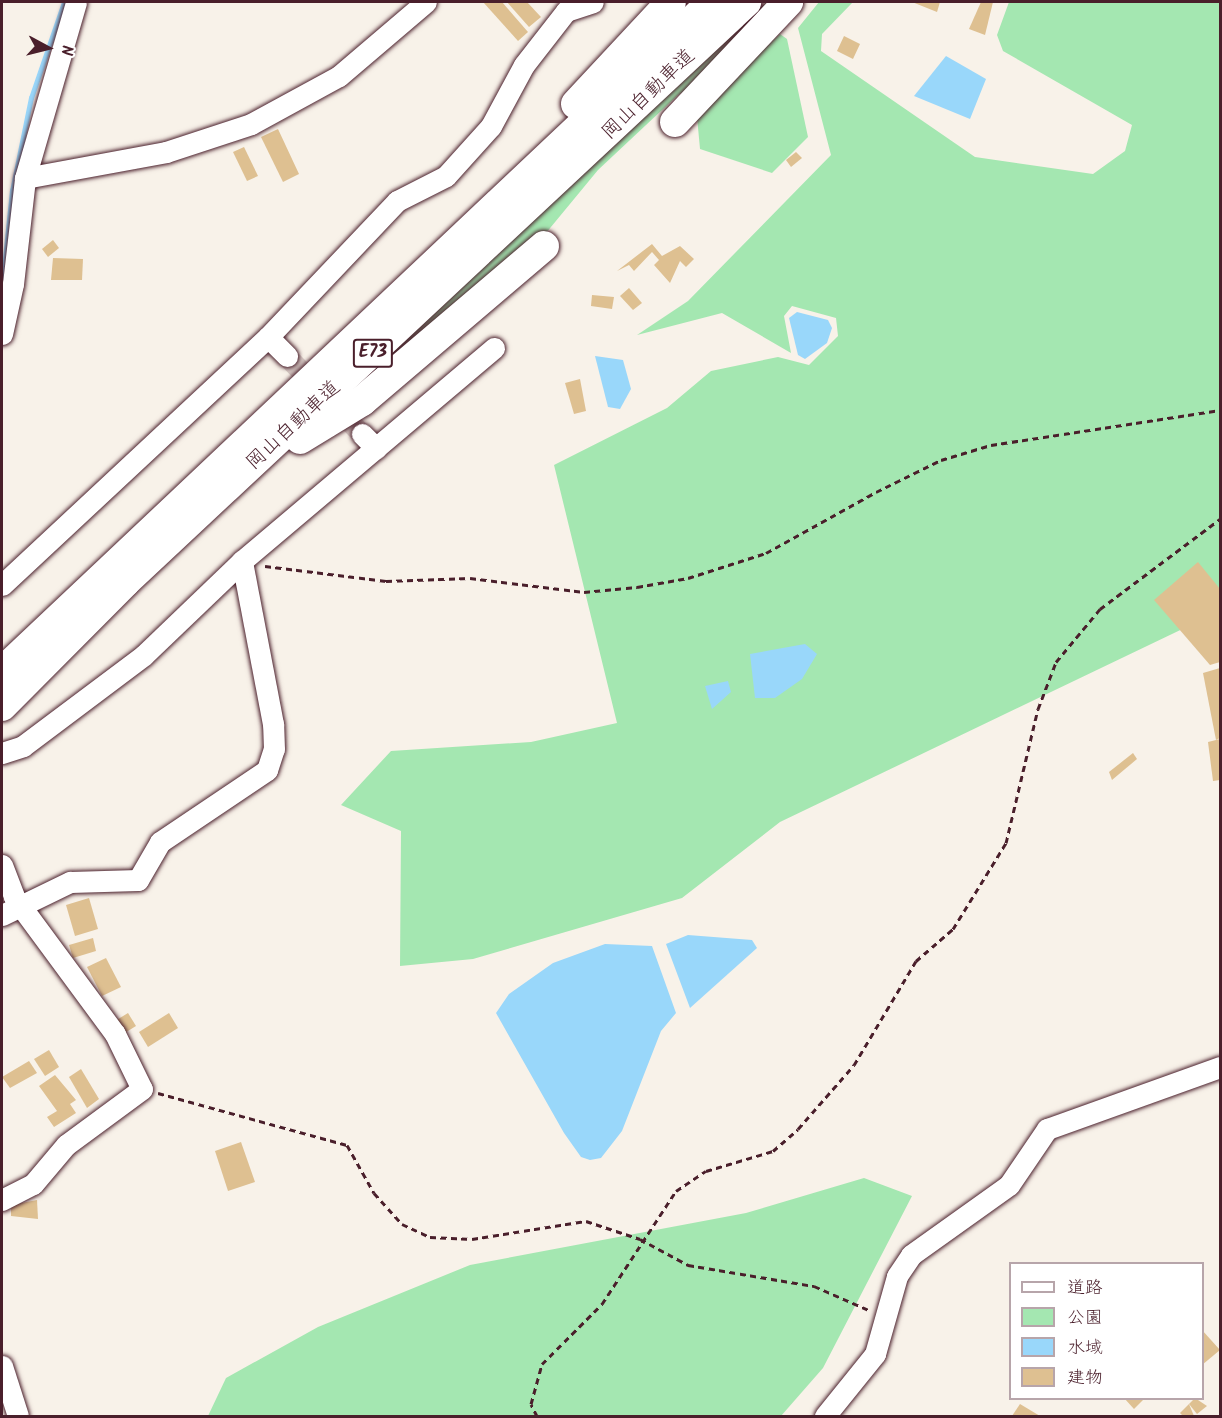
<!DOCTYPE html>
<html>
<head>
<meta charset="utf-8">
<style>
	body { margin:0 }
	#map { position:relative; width:1222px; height:1418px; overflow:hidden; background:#f8f2e9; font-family:Kalam,"Klee One",sans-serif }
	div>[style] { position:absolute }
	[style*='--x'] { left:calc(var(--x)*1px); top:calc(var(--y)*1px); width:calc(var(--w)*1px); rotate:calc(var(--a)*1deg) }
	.green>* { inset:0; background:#a4e7b1 }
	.water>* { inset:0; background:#99d7fa }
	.stream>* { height:4.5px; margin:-2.25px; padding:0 2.25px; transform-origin:2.25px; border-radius:2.25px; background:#99d7fa }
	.building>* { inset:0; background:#dec091 }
	.minor-tunnel>* { height:21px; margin-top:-10.5px; transform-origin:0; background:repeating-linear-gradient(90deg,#d5c8c3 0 21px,transparent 0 31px) }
	.path>* { height:3px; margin-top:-1.5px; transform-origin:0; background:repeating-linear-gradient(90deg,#4a1f2b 0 6px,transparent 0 10.5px) }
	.roads { filter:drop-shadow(0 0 2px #4a1f2b) drop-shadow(0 0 2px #4a1f2b) }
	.minor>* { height:21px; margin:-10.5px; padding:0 10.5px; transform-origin:10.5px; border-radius:10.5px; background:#fff }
	.highway>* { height:30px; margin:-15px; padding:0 15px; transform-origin:15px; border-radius:15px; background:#fff }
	span { translate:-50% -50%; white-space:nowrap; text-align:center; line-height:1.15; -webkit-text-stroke:4.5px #fff; paint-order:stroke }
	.shield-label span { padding:2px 4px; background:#fff; border:2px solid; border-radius:4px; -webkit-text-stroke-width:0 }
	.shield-label { font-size:18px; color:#4a1f2b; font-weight:700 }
	.street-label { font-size:20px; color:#4a1f2b }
	.frame { position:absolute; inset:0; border:3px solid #4a1f2b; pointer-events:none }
	.legend { position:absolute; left:1009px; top:1262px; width:195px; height:138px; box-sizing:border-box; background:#fff; border:2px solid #b7a5aa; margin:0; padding:8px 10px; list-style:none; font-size:18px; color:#4a1f2b }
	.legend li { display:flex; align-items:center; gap:12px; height:30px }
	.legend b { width:30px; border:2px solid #b7a5aa }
	.north { position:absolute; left:18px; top:18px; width:60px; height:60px; -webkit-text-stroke:4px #fff; paint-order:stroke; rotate:97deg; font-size:16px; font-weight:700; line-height:24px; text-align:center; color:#4a1f2b }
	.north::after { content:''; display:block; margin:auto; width:21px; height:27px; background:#4a1f2b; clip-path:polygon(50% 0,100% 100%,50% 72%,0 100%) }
</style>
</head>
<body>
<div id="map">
	<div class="green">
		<i style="clip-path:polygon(767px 2px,784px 2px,710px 76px,678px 95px,598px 170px,546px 233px,325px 414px)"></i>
		<i style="clip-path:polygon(819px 2px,853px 2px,822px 34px,821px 51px,975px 157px,1093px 174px,1125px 151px,1132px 125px,1003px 51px,997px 35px,1009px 2px,1220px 2px,1220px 611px,780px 822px,682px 898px,473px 959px,400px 966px,401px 831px,341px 805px,391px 751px,531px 742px,617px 723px,554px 465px,667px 408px,711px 371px,778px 357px,809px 365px,838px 336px,836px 318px,792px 306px,784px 316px,791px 353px,722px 313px,637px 335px,688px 301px,831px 155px,798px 28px)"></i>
		<i style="clip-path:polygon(780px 34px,787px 39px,808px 137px,772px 173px,700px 149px,697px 117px,705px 104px)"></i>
		<i style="clip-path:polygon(864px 1178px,912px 1196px,823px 1368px,781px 1416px,208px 1416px,226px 1378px,318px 1327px,470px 1265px,746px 1213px)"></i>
	</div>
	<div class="water">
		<i style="clip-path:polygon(946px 56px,986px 79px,970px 119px,914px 96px)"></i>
		<i style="clip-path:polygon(797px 312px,828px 320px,832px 328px,827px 343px,805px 359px,798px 355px,789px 318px)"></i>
		<i style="clip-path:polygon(595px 356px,623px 360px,631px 389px,620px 409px,608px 407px)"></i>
		<i style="clip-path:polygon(805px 644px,817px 654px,802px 679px,775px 698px,755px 698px,750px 654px)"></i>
		<i style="clip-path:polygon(728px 681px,731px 692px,712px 709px,705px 686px)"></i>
		<i style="clip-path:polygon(688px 935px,752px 940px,757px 948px,690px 1008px,666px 944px)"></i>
		<i style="clip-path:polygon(605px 944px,652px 946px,676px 1013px,661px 1031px,622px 1131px,601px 1158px,590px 1160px,581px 1157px,564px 1133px,496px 1013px,509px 994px,553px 963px)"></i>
	</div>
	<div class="stream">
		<i style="--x:2;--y:287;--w:97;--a:-84.1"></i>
		<i style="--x:12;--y:191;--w:95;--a:-78.5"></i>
		<i style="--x:31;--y:98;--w:102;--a:-71"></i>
	</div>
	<div class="building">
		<i style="clip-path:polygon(483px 2px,502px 2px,528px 32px,518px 41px)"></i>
		<i style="clip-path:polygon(507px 2px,527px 2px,541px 17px,529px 27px)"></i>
		<i style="clip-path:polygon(912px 2px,940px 2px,937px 12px)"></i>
		<i style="clip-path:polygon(981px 2px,993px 2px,985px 35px,969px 29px)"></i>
		<i style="clip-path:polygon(844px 36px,860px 44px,853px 59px,837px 51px)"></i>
		<i style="clip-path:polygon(278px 129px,299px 174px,283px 182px,261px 137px)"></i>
		<i style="clip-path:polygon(244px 147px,258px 176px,247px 181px,233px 152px)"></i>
		<i style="clip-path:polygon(796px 152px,802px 158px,791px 167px,786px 160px)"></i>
		<i style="clip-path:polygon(53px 240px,59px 248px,48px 257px,42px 249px)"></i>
		<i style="clip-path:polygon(652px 244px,662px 256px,680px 246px,694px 259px,686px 267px,680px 261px,670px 283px,654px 265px,659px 260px,652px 252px,634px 271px,629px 265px,617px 271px)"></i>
		<i style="clip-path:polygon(53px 258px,83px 259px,82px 280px,51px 280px)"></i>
		<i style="clip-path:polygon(629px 288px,642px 303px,633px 310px,620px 296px)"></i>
		<i style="clip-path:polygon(592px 295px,614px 297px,612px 309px,591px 306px)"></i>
		<i style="clip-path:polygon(580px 379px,586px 411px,574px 414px,565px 383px)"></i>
		<i style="clip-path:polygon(1198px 562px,1220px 589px,1220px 662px,1210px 665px,1154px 600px)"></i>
		<i style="clip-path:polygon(1220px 668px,1220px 738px,1216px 740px,1203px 673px)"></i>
		<i style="clip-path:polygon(1220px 739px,1220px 780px,1213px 781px,1208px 742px)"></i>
		<i style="clip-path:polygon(1133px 753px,1137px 759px,1112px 780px,1109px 772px)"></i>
		<i style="clip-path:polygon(89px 898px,98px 929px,75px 936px,66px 905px)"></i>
		<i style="clip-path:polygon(93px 938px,96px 951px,73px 958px,69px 945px)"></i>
		<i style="clip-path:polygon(106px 958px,121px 987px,102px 996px,87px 967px)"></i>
		<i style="clip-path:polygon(128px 1013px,136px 1026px,123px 1034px,115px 1021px)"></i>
		<i style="clip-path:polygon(169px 1013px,178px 1028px,148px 1047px,139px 1032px)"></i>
		<i style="clip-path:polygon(49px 1050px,59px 1067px,45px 1076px,34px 1059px)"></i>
		<i style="clip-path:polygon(29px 1061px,37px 1073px,10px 1088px,2px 1077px)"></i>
		<i style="clip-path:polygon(81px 1069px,99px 1099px,87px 1108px,69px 1077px)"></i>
		<i style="clip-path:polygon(55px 1075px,76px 1100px,70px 1104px,76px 1113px,54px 1127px,47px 1117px,57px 1111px,39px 1086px)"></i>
		<i style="clip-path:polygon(241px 1142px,255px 1182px,228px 1191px,215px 1151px)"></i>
		<i style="clip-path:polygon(37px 1200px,38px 1219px,11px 1216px,11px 1205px)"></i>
		<i style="clip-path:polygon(1202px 1330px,1220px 1350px,1202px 1365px)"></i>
		<i style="clip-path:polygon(1124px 1398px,1145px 1398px,1134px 1409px)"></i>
		<i style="clip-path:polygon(1195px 1398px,1207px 1406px,1197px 1414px,1189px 1404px)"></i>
		<i style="clip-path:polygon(1020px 1404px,1040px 1416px,1012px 1416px)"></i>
		<i style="clip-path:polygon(1189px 1404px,1194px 1416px,1183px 1416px,1180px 1413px)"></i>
	</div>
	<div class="minor-tunnel">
		<i style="--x:287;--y:356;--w:108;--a:46.1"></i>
	</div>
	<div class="path">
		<i style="--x:265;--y:566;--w:122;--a:7.1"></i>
		<i style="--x:386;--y:581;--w:84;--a:-2"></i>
		<i style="--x:470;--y:578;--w:115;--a:7"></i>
		<i style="--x:584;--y:592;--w:53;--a:-5.4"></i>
		<i style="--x:637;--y:587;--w:52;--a:-10"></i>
		<i style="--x:688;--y:578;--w:82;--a:-17.8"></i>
		<i style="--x:766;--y:553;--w:126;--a:-29"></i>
		<i style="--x:876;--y:492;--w:72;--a:-26.2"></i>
		<i style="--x:941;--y:460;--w:52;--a:-16.7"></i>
		<i style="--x:991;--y:445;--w:232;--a:-8.7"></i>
		<i style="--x:158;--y:1093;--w:196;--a:15.4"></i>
		<i style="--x:347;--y:1145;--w:55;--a:60.6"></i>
		<i style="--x:374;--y:1193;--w:42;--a:47.9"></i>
		<i style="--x:402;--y:1224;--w:31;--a:25"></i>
		<i style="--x:430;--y:1237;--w:42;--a:2.7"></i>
		<i style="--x:472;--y:1239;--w:115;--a:-9"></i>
		<i style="--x:586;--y:1221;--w:57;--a:18.4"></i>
		<i style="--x:640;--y:1239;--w:55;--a:28.4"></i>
		<i style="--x:688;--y:1265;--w:128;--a:9.5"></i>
		<i style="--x:814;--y:1286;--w:60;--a:23.6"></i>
		<i style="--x:537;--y:1416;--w:13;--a:-117"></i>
		<i style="--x:531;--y:1404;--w:41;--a:-74.6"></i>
		<i style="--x:542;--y:1364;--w:85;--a:-45"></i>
		<i style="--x:602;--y:1304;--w:135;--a:-56.8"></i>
		<i style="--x:676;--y:1191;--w:36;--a:-34"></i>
		<i style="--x:706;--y:1171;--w:70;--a:-16.6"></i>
		<i style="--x:773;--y:1151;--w:33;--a:-41"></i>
		<i style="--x:798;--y:1129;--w:85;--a:-48.8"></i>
		<i style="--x:854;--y:1065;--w:121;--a:-59.2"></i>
		<i style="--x:916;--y:961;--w:49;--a:-40.9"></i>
		<i style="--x:953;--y:929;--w:101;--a:-58.4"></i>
		<i style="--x:1006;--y:843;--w:138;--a:-76.6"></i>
		<i style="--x:1038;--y:709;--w:50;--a:-69"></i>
		<i style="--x:1056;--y:662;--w:69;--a:-50.3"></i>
		<i style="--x:1100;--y:609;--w:150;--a:-36.9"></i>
	</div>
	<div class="roads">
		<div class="minor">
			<i style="--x:25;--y:178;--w:143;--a:-10.4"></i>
			<i style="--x:166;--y:152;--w:89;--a:-18.2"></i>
			<i style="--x:251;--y:124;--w:100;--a:-28.6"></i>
			<i style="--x:339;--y:76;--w:114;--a:-40.4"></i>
			<i style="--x:2;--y:334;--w:51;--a:-77.6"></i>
			<i style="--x:13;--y:284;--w:107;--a:-83.5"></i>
			<i style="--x:25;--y:178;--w:183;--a:-73.8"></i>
			<i style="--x:268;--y:337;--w:27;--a:45"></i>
			<i style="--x:362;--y:434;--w:20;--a:45"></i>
			<i style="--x:2;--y:585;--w:364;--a:-43"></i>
			<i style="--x:268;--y:337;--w:187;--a:-46.5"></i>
			<i style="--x:397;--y:201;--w:55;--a:-27"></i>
			<i style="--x:446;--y:176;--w:67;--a:-48"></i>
			<i style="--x:491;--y:126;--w:69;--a:-61.6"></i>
			<i style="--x:524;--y:65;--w:68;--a:-52.1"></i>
			<i style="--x:566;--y:11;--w:28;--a:-18"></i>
			<i style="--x:2;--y:753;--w:22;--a:-18"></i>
			<i style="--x:23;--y:746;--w:151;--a:-36.9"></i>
			<i style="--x:144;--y:655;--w:136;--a:-43.8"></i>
			<i style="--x:242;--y:561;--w:330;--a:-40.2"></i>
			<i style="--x:2;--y:865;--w:34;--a:69"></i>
			<i style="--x:14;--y:897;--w:170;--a:53.6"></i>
			<i style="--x:115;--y:1034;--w:61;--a:63.9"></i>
			<i style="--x:142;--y:1089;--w:94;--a:143.6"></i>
			<i style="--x:66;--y:1145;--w:51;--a:130.2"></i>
			<i style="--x:33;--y:1184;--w:35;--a:153"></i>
			<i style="--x:2;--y:915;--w:76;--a:-25.9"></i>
			<i style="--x:70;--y:882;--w:68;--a:-1.7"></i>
			<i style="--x:138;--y:880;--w:44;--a:-59.9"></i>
			<i style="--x:160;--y:842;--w:129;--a:-33.9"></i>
			<i style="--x:267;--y:770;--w:22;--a:-72"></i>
			<i style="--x:274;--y:749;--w:25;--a:-92"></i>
			<i style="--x:273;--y:724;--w:166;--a:-100.8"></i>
			<i style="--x:2;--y:1366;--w:52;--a:72.3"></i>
			<i style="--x:825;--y:1416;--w:80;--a:-51.1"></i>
			<i style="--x:875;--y:1354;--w:81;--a:-74.2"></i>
			<i style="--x:897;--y:1276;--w:25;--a:-56"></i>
			<i style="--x:911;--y:1255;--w:120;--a:-35.5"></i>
			<i style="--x:1009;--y:1185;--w:68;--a:-55.8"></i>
			<i style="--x:1047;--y:1129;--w:184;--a:-19.7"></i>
		</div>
		<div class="highway">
			<i style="--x:576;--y:104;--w:139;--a:-47"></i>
			<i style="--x:675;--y:122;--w:165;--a:-46.7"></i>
			<i style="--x:300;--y:439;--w:73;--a:-31.5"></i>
			<i style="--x:362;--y:401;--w:239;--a:-40.4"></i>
			<i style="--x:2;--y:672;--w:976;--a:-43.34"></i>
			<i style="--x:2;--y:706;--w:175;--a:-45.2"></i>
			<i style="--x:125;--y:582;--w:850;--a:-43.04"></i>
		</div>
	</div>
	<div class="shield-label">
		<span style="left:373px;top:353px">E73</span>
	</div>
	<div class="street-label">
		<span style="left:649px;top:95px;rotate:-44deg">岡山自動車道</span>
		<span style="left:294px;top:426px;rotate:-43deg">岡山自動車道</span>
	</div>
	<div class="frame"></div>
	<ul class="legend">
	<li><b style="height:8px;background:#fff"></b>道路</li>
	<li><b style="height:16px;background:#a4e7b1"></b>公園</li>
	<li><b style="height:16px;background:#99d7fa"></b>水域</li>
	<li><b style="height:16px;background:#dec091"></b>建物</li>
	</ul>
	<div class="north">N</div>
</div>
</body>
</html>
